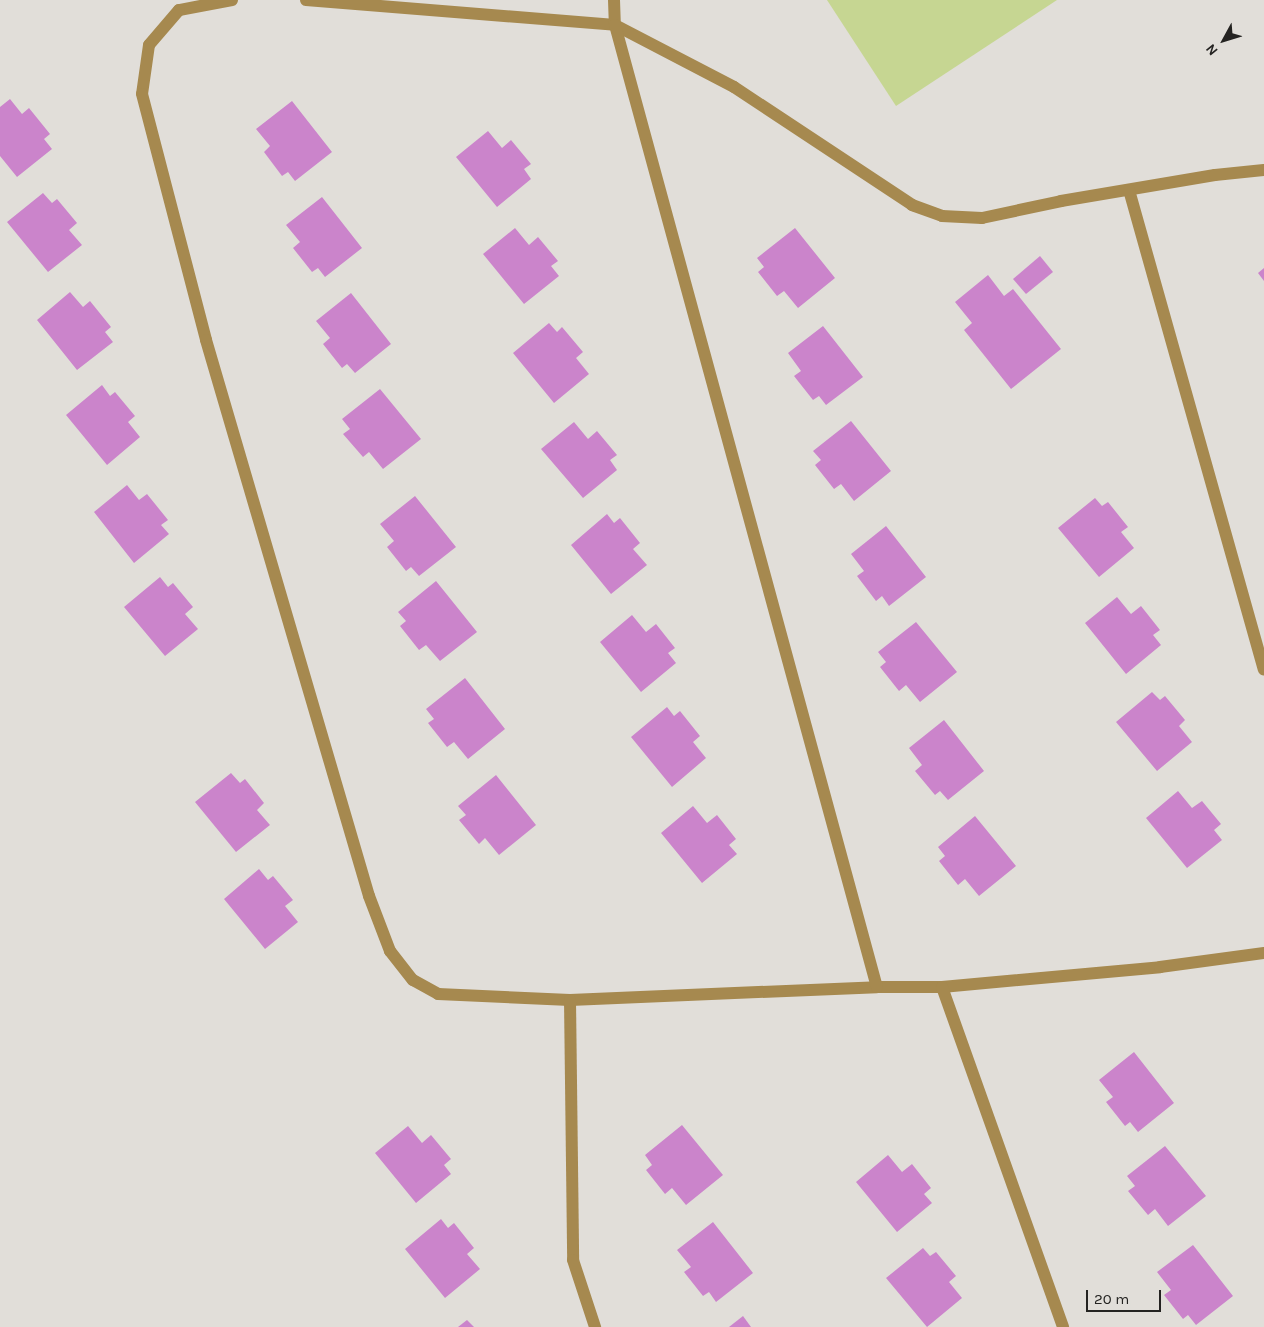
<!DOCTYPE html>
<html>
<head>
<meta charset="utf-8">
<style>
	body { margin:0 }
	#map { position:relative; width:1264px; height:1327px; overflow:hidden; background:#e1ded9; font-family:Karla,sans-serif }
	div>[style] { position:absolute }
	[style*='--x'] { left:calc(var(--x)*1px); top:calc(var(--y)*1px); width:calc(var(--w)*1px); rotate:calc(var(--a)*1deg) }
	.green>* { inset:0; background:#c6d692 }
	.building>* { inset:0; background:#cb84cb }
	.minor>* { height:12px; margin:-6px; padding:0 6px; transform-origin:6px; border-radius:6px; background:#a6894f }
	span { translate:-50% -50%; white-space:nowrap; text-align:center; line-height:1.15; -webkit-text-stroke:4px #e1ded9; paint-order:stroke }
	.north { position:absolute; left:1199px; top:15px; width:50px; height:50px; -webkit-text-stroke:4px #e1ded9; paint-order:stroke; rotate:231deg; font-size:14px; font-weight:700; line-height:20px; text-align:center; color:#242321 }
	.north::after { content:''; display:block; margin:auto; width:18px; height:22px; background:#242321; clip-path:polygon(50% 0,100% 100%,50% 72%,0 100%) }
	.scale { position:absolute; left:1086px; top:1290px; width:75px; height:22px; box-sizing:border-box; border:2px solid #242321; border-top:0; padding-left:6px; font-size:15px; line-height:18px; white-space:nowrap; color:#242321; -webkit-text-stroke:4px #e1ded9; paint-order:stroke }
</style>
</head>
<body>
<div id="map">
	<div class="green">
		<i style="clip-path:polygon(827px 0,1057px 0,896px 106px)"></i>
	</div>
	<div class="building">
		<i style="clip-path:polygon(10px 99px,22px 114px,29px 108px,50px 134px,44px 139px,52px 149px,17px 177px,0 156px,0 107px)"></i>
		<i style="clip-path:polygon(292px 101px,332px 152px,295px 181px,288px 172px,282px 176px,264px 152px,270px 146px,256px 129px)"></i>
		<i style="clip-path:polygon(488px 131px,502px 148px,511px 140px,531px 164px,524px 169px,531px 179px,497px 207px,456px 157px)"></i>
		<i style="clip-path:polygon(43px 193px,52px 203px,57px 199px,77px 223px,69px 230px,82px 245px,48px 272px,7px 222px)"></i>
		<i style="clip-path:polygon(322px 197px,362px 248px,325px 277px,318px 268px,312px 272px,293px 248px,300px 242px,286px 225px)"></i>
		<i style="clip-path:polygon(515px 228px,529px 245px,538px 237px,558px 261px,551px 266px,559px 276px,524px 304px,483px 254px)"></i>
		<i style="clip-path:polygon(795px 228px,835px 278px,798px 308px,784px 291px,777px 296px,758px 272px,764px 267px,757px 258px)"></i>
		<i style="clip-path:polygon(1040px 256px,1053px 272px,1026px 294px,1013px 279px)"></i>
		<i style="clip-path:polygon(1264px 268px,1264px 281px,1258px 273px)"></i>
		<i style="clip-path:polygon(988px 275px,1004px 296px,1013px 289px,1061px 349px,1011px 389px,964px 330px,972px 323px,955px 302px)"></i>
		<i style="clip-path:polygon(70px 292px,83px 307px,90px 301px,111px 327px,105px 332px,113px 342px,77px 370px,37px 320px)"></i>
		<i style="clip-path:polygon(351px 293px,391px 344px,355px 373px,347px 364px,342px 368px,323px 344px,330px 338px,316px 321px)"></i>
		<i style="clip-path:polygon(549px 323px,557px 332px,562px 327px,583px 352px,576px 358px,589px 374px,554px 403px,513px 353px)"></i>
		<i style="clip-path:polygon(823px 326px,863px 377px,826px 405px,819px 396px,813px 400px,794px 376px,801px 371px,788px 353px)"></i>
		<i style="clip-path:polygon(102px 385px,110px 396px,115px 392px,135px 416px,128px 422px,140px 437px,107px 465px,66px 415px)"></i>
		<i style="clip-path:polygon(380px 389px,421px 439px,383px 469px,369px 452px,363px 457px,343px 434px,350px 429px,342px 419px)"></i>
		<i style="clip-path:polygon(851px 421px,891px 471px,854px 501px,841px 484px,834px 489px,815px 465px,821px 460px,813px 451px)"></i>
		<i style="clip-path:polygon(574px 422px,588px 439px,597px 431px,617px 455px,610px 460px,617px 470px,583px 498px,541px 449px)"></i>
		<i style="clip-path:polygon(127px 485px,139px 500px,147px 494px,168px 520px,161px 525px,169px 534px,134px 563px,94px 512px)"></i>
		<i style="clip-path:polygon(415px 496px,456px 547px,419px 576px,411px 567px,406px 571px,387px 547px,394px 541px,380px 524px)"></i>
		<i style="clip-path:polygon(1095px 498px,1102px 506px,1108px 502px,1128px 527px,1121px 532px,1134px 548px,1099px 577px,1058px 528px)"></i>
		<i style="clip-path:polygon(607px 514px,614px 523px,620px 518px,640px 543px,633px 549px,647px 565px,611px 594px,571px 545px)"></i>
		<i style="clip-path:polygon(886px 526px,926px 577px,889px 606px,882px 596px,876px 601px,857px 576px,864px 571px,851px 554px)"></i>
		<i style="clip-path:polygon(160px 577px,168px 587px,173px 583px,193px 607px,185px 614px,198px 629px,165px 656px,124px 607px)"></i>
		<i style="clip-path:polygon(436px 581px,477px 632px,440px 661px,426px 645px,419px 650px,400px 626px,406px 621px,398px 612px)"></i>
		<i style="clip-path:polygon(1117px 597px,1131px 614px,1141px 606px,1160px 630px,1153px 635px,1161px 645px,1126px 674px,1085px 623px)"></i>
		<i style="clip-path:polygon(632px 615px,646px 632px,656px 624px,675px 648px,668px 653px,676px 663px,641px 692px,600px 642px)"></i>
		<i style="clip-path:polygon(916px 622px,957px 672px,920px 702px,906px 685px,899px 691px,880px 667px,886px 662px,878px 652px)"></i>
		<i style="clip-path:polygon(465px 678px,505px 729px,468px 759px,454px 742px,447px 747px,428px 723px,434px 719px,426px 709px)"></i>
		<i style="clip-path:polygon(1152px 692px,1160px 700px,1165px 696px,1185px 720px,1179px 726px,1192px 742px,1157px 771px,1116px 722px)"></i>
		<i style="clip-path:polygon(667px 707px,674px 716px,680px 711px,700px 736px,693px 742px,706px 758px,672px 787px,631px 737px)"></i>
		<i style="clip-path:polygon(944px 720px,984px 771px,948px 800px,940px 791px,935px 795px,915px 771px,922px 765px,909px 748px)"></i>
		<i style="clip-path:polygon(231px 773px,240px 783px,245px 779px,264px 803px,257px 810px,270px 825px,236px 852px,195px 802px)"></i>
		<i style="clip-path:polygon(496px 775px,536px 825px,499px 855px,485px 838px,479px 844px,459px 820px,466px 815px,458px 806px)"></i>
		<i style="clip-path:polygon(1178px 791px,1192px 808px,1202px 801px,1221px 824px,1214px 830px,1222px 840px,1187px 868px,1146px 818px)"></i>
		<i style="clip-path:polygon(693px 806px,707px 823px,717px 815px,736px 839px,729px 845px,737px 854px,702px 883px,661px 833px)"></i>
		<i style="clip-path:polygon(975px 816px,1016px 866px,979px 896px,965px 879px,958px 885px,939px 861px,945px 856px,938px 847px)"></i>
		<i style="clip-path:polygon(259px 869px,268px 880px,273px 876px,293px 900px,285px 906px,298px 922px,265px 949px,224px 899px)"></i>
		<i style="clip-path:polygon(1134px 1052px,1174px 1103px,1138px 1132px,1130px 1122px,1125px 1126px,1106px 1102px,1113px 1097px,1099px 1080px)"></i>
		<i style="clip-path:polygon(682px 1125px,723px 1175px,686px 1205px,672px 1188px,665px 1194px,646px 1170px,652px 1165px,645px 1155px)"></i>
		<i style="clip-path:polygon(408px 1126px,422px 1143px,431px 1135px,451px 1159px,444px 1165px,451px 1174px,416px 1203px,375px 1153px)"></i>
		<i style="clip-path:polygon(1165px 1146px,1206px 1196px,1168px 1226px,1155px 1209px,1148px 1215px,1128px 1191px,1135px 1186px,1127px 1176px)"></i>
		<i style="clip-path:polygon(888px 1155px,902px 1172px,912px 1164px,931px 1188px,924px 1194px,932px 1203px,897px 1232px,856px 1182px)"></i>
		<i style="clip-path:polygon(441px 1219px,448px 1228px,454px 1223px,474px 1248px,467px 1254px,480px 1269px,445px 1298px,405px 1249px)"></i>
		<i style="clip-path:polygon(713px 1222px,753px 1273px,716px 1302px,709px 1292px,703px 1296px,684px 1272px,691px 1267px,677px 1250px)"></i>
		<i style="clip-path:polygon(1193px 1245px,1233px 1296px,1196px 1325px,1188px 1315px,1183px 1319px,1164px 1295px,1171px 1290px,1157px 1272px)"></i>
		<i style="clip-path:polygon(923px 1248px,930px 1256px,936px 1252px,956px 1276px,949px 1282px,962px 1298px,927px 1327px,886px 1278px)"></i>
		<i style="clip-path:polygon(743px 1316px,751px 1327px,729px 1327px)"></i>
		<i style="clip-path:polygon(467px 1320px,474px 1327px,458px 1327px)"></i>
	</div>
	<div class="minor">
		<i style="--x:232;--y:0;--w:54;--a:169.3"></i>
		<i style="--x:179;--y:10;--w:46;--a:130.6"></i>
		<i style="--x:149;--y:45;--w:49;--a:98.1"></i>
		<i style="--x:142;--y:94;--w:254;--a:75.4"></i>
		<i style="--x:206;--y:340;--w:579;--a:73.66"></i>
		<i style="--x:369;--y:896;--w:59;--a:69.1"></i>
		<i style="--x:390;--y:951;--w:37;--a:52"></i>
		<i style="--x:413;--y:980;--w:29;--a:29"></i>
		<i style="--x:438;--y:994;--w:132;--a:2.6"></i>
		<i style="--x:570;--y:1000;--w:307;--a:-2.4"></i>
		<i style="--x:877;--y:987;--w:65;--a:0"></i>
		<i style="--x:942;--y:987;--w:219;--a:-5.2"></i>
		<i style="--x:1160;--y:967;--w:105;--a:-7.7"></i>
		<i style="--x:306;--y:0;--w:310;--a:4.6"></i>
		<i style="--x:615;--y:25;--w:134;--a:27.5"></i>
		<i style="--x:734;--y:87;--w:214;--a:33.5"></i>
		<i style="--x:912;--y:205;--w:32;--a:20"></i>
		<i style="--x:942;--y:216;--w:40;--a:2.9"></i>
		<i style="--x:982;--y:218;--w:81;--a:-12.1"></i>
		<i style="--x:1061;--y:201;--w:156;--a:-9.6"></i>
		<i style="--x:1215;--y:175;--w:49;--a:-5.8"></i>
		<i style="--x:614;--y:0;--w:25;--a:88"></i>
		<i style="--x:615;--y:25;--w:997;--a:74.77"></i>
		<i style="--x:1129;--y:190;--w:498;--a:74.3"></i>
		<i style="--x:942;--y:987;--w:361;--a:70.4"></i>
		<i style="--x:570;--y:1000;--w:260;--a:89.3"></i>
		<i style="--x:573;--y:1260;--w:71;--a:71.8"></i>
	</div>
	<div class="north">N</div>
	<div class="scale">20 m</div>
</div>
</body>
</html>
